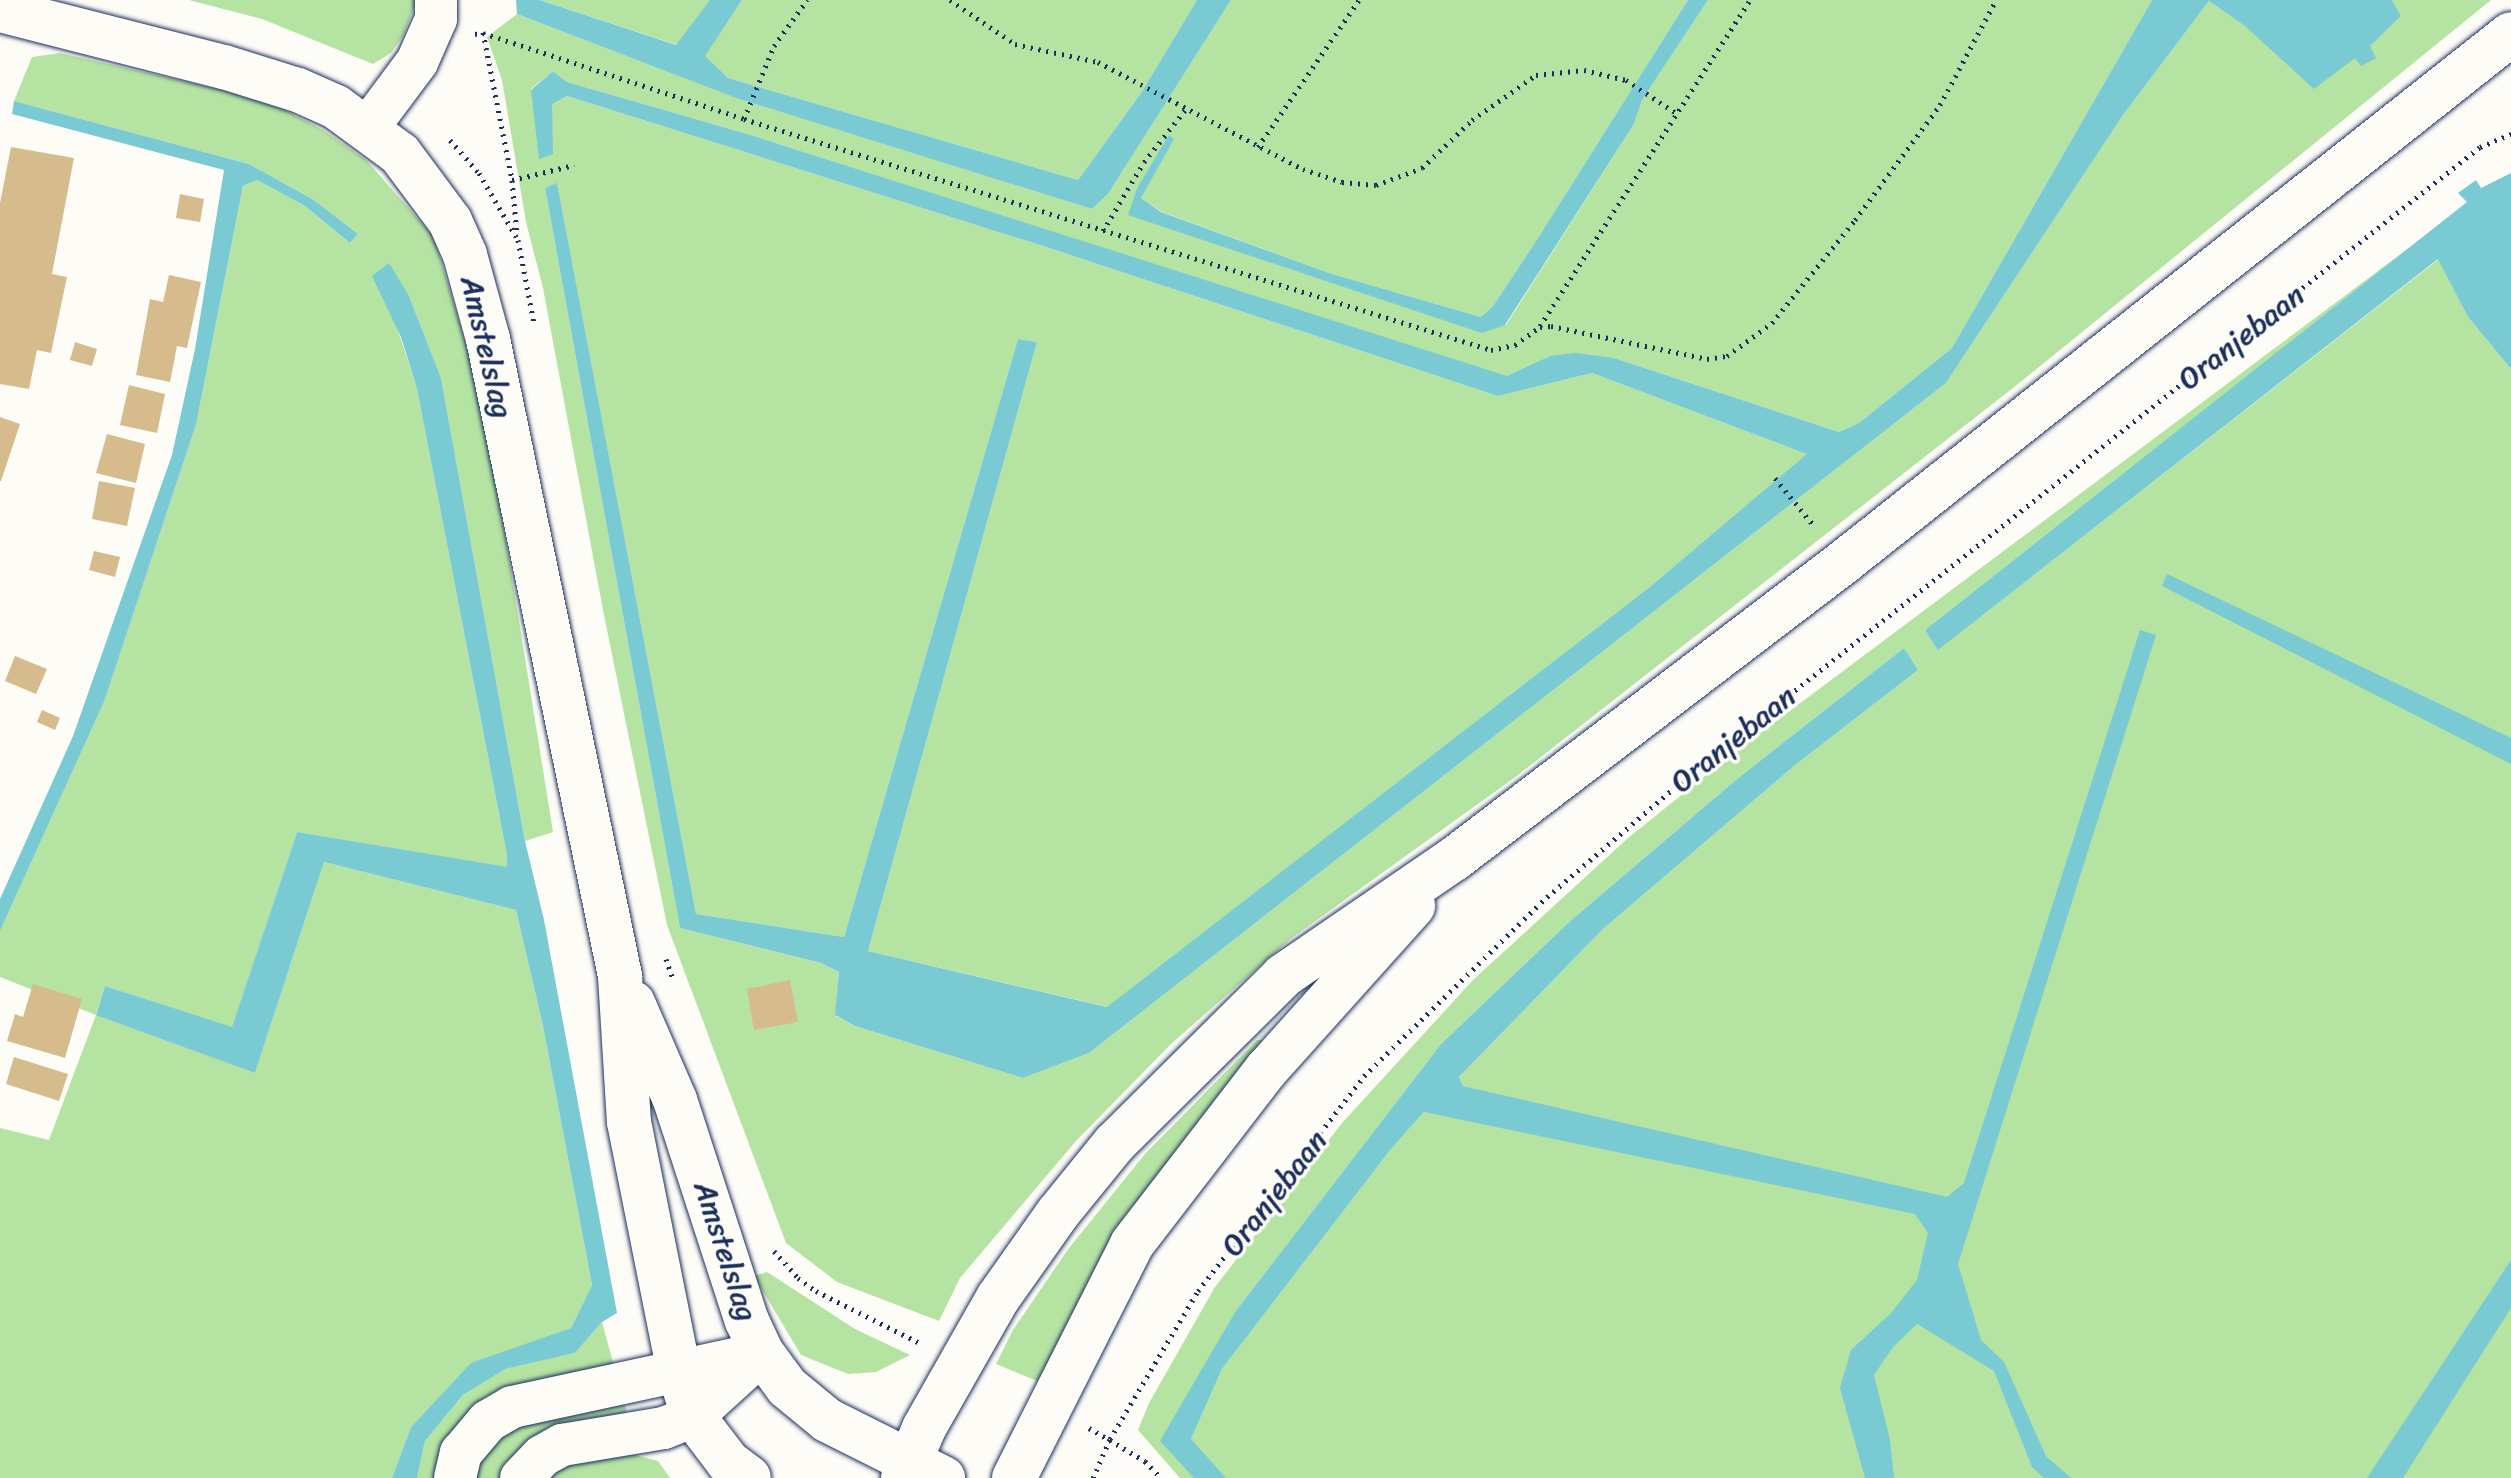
<!DOCTYPE html>
<html>
<head>
<meta charset="utf-8">
<style>
	body { margin:0 }
	#map { position:relative; width:2511px; height:1478px; overflow:hidden; background:#fdfcf7; font-family:Sriracha,sans-serif }
	div>[style] { position:absolute }
	[style*='--x'] { left:calc(var(--x)*1px); top:calc(var(--y)*1px); width:calc(var(--w)*1px); rotate:calc(var(--a)*1deg) }
	.green>* { inset:0; background:#b4e3a2 }
	.water>* { inset:0; background:#7acad4 }
	.building>* { inset:0; background:#d6bc8c }
	.path>* { height:5px; margin-top:-2.5px; transform-origin:0; background:repeating-linear-gradient(90deg,#1b2f5e 0 2px,transparent 0 8px) }
	.roads { filter:drop-shadow(0 0 2px #1b2f5e) drop-shadow(0 0 2px #1b2f5e) }
	.minor>* { height:42px; margin:-21px; padding:0 21px; transform-origin:21px; border-radius:21px; background:#fdfcf7 }
	.tertiary>* { height:44px; margin:-22px; padding:0 22px; transform-origin:22px; border-radius:22px; background:#fdfcf7 }
	.secondary>* { height:44px; margin:-22px; padding:0 22px; transform-origin:22px; border-radius:22px; background:#fdfcf7 }
	span { translate:-50% -50%; white-space:nowrap; text-align:center; line-height:1.15; -webkit-text-stroke:7px #fdfcf7; paint-order:stroke }
	.street-label { font-size:30px; color:#1b2f5e }
</style>
</head>
<body>
<div id="map">
	<div class="green">
		<i style="clip-path:polygon(189px 0,417px 0,403px 36px,391px 53px,373px 64px,262px 19px)"></i>
		<i style="clip-path:polygon(540px 0,710px 0,677px 45px)"></i>
		<i style="clip-path:polygon(742px 0,1197px 0,1141px 93px,1078px 180px,728px 78px,704px 56px)"></i>
		<i style="clip-path:polygon(1231px 0,1688px 0,1538px 238px,1493px 306px,1481px 317px,1332px 274px,1162px 212px,1141px 198px,1173px 139px,1137px 188px,1129px 215px,1506px 325px,1634px 124px,1642px 100px,1708px 0,2152px 0,1952px 348px,1859px 423px,1839px 432px,1614px 358px,1550px 356px,1507px 377px,744px 133px,567px 82px,553px 71px,531px 89px,552px 154px,552px 103px,567px 96px,1046px 247px,1498px 396px,1592px 373px,1808px 454px,1651px 586px,1108px 1007px,868px 951px,1037px 342px,1018px 339px,844px 937px,696px 914px,557px 184px,545px 188px,680px 928px,821px 963px,839px 972px,836px 1016px,855px 1026px,1023px 1078px,1089px 1053px,1946px 383px,2123px 115px,2209px 1px,2246px 27px,2369px 46px,2401px 16px,2392px 0,2491px 0,2018px 384px,1514px 778px,1289px 940px,1171px 1044px,1076px 1141px,960px 1278px,939px 1321px,837px 1282px,786px 1243px,667px 925px,603px 610px,543px 288px,526px 222px,502px 80px,487px 37px,517px 14px,737px 98px,1092px 209px,1108px 194px)"></i>
		<i style="clip-path:polygon(60px 53px,266px 100px,323px 130px,366px 160px,434px 237px,469px 354px,498px 491px,553px 832px,525px 841px,441px 378px,409px 296px,395px 321px,417px 389px,507px 855px,507px 868px,297px 832px,232px 1028px,105px 986px,96px 1014px,255px 1073px,324px 862px,516px 910px,543px 1026px,592px 1285px,571px 1328px,471px 1364px,411px 1427px,392px 1478px,0 1478px,0 1128px,49px 1140px,96px 1015px,0 977px,0 931px,104px 702px,196px 425px,243px 186px,257px 180px,305px 206px,350px 243px,358px 234px,314px 200px,249px 164px,14px 101px,32px 57px)"></i>
		<i style="clip-path:polygon(evenodd,2422px 238px,1925px 630px,1939px 649px,2439px 259px,2468px 317px,2511px 369px,2511px 1478px,1180px 1478px,1138px 1430px,1149px 1403px,1215px 1287px,1342px 1123px,1474px 979px,1628px 838px,1735px 752px,2422px 238px,1904px 648px,1918px 670px,1794px 766px,1603px 929px,1459px 1077px,1463px 1086px,1958px 1212px,1424px 1112px,1391px 1149px,1222px 1369px,1191px 1439px,1161px 1441px,1235px 1312px,1441px 1044px,1568px 923px,1737px 779px,1904px 648px)"></i>
		<i style="clip-path:polygon(1257px 1040px,1272px 1040px,1111px 1257px,1037px 1381px,996px 1364px,1013px 1330px,1069px 1248px,1145px 1154px)"></i>
		<i style="clip-path:polygon(767px 1272px,855px 1329px,910px 1355px,876px 1372px,848px 1374px,801px 1355px,754px 1276px)"></i>
		<i style="clip-path:polygon(602px 1322px,629px 1421px,628px 1453px,658px 1461px,670px 1478px,417px 1478px,425px 1441px,463px 1395px,504px 1369px,575px 1353px)"></i>
	</div>
	<div class="water">
		<i style="clip-path:polygon(516px 0,540px 0,676px 45px,710px 0,742px 0,705px 56px,728px 78px,1078px 180px,1141px 93px,1197px 0,1231px 0,1108px 194px,1092px 209px,736px 98px,517px 14px)"></i>
		<i style="clip-path:polygon(1688px 0,1708px 0,1642px 100px,1634px 124px,1505px 325px,1482px 333px,1128px 215px,1137px 188px,1169px 135px,1174px 139px,1141px 198px,1161px 212px,1332px 274px,1481px 317px,1493px 306px,1538px 238px)"></i>
		<i style="clip-path:polygon(2152px 0,2392px 0,2401px 16px,2370px 46px,2376px 58px,2361px 66px,2355px 58px,2314px 89px,2246px 27px,2209px 1px,2123px 115px,1946px 383px,1089px 1053px,1023px 1078px,855px 1026px,835px 1015px,839px 972px,821px 963px,680px 928px,545px 188px,557px 183px,696px 914px,844px 937px,1018px 339px,1037px 342px,868px 951px,1107px 1007px,1651px 586px,1807px 454px,1592px 373px,1498px 396px,1046px 247px,567px 96px,552px 104px,553px 154px,539px 159px,531px 90px,553px 71px,567px 82px,744px 133px,1507px 376px,1550px 356px,1575px 353px,1614px 358px,1839px 432px,1859px 423px,1952px 348px)"></i>
		<i style="clip-path:polygon(14px 101px,249px 164px,314px 200px,358px 234px,350px 243px,305px 206px,257px 180px,243px 186px,196px 425px,104px 702px,0 931px,0 899px,73px 736px,172px 455px,195px 349px,224px 170px,12px 114px)"></i>
		<i style="clip-path:polygon(2511px 173px,2511px 369px,2468px 317px,2438px 259px,1938px 650px,1925px 630px,2467px 202px,2458px 193px,2476px 180px,2481px 188px)"></i>
		<i style="clip-path:polygon(389px 263px,409px 296px,441px 378px,525px 841px,544px 920px,617px 1313px,602px 1322px,575px 1353px,505px 1369px,463px 1395px,425px 1441px,417px 1478px,392px 1478px,411px 1427px,471px 1363px,571px 1328px,592px 1285px,543px 1026px,516px 910px,324px 862px,255px 1073px,96px 1015px,105px 986px,232px 1027px,297px 832px,507px 867px,507px 855px,417px 389px,401px 337px,372px 276px)"></i>
		<i style="clip-path:polygon(2167px 574px,2511px 738px,2511px 764px,2162px 586px)"></i>
		<i style="clip-path:polygon(2140px 630px,2156px 635px,1958px 1264px,1981px 1340px,2004px 1362px,2046px 1456px,2071px 1478px,2044px 1478px,2032px 1467px,1994px 1371px,1917px 1324px,1893px 1347px,1874px 1375px,1890px 1440px,1894px 1478px,1865px 1478px,1840px 1388px,1851px 1350px,1891px 1313px,1917px 1280px,1928px 1233px,1915px 1214px,1424px 1112px,1391px 1149px,1222px 1369px,1191px 1439px,1226px 1478px,1194px 1478px,1160px 1441px,1235px 1312px,1441px 1044px,1568px 923px,1737px 779px,1904px 648px,1918px 670px,1794px 766px,1603px 929px,1459px 1077px,1463px 1086px,1947px 1197px,1964px 1183px)"></i>
		<i style="clip-path:polygon(2511px 1260px,2511px 1308px,2403px 1478px,2367px 1478px)"></i>
	</div>
	<div class="building">
		<i style="clip-path:polygon(11px 147px,74px 158px,52px 274px,67px 277px,51px 353px,37px 350px,29px 389px,0 384px,0 203px)"></i>
		<i style="clip-path:polygon(180px 194px,204px 199px,200px 222px,176px 218px)"></i>
		<i style="clip-path:polygon(169px 275px,201px 282px,187px 348px,177px 346px,170px 382px,136px 375px,150px 299px,163px 302px)"></i>
		<i style="clip-path:polygon(75px 342px,97px 349px,92px 366px,70px 360px)"></i>
		<i style="clip-path:polygon(129px 385px,165px 394px,157px 433px,120px 425px)"></i>
		<i style="clip-path:polygon(0 417px,20px 424px,1px 481px,0 481px)"></i>
		<i style="clip-path:polygon(107px 434px,145px 444px,136px 483px,96px 473px)"></i>
		<i style="clip-path:polygon(99px 481px,135px 488px,127px 526px,92px 519px)"></i>
		<i style="clip-path:polygon(94px 551px,120px 557px,115px 577px,89px 570px)"></i>
		<i style="clip-path:polygon(15px 656px,47px 669px,36px 694px,5px 681px)"></i>
		<i style="clip-path:polygon(42px 710px,60px 718px,55px 730px,37px 722px)"></i>
		<i style="clip-path:polygon(790px 980px,798px 1022px,754px 1030px,747px 989px)"></i>
		<i style="clip-path:polygon(33px 984px,82px 999px,65px 1058px,7px 1041px,15px 1014px,23px 1017px)"></i>
		<i style="clip-path:polygon(14px 1057px,68px 1074px,59px 1101px,6px 1084px)"></i>
	</div>
	<div class="path">
		<i style="--x:950;--y:0;--w:78;--a:34.1"></i>
		<i style="--x:1015;--y:44;--w:85;--a:12.2"></i>
		<i style="--x:1098;--y:62;--w:231;--a:27.6"></i>
		<i style="--x:1303;--y:169;--w:41;--a:18.4"></i>
		<i style="--x:1342;--y:182;--w:34;--a:5"></i>
		<i style="--x:1376;--y:185;--w:49;--a:-20.3"></i>
		<i style="--x:1422;--y:168;--w:69;--a:-43.8"></i>
		<i style="--x:1472;--y:120;--w:78;--a:-35.1"></i>
		<i style="--x:1536;--y:75;--w:48;--a:-5.9"></i>
		<i style="--x:1584;--y:70;--w:43;--a:13.4"></i>
		<i style="--x:1626;--y:80;--w:60;--a:33.4"></i>
		<i style="--x:483;--y:32;--w:151;--a:78.9"></i>
		<i style="--x:512;--y:180;--w:55;--a:84.8"></i>
		<i style="--x:475;--y:34;--w:8;--a:-7"></i>
		<i style="--x:483;--y:33;--w:275;--a:18.2"></i>
		<i style="--x:744;--y:119;--w:79;--a:-67.7"></i>
		<i style="--x:774;--y:46;--w:57;--a:-54.3"></i>
		<i style="--x:744;--y:119;--w:782;--a:17.18"></i>
		<i style="--x:1491;--y:350;--w:25;--a:-12"></i>
		<i style="--x:1515;--y:345;--w:31;--a:-36"></i>
		<i style="--x:1540;--y:327;--w:11;--a:-5"></i>
		<i style="--x:1551;--y:326;--w:159;--a:11.9"></i>
		<i style="--x:1707;--y:359;--w:20;--a:-9"></i>
		<i style="--x:1727;--y:356;--w:56;--a:-36.3"></i>
		<i style="--x:1772;--y:323;--w:132;--a:-51.1"></i>
		<i style="--x:1855;--y:220;--w:143;--a:-53.5"></i>
		<i style="--x:1940;--y:105;--w:119;--a:-61.9"></i>
		<i style="--x:450;--y:140;--w:44;--a:48.7"></i>
		<i style="--x:479;--y:173;--w:78;--a:59.8"></i>
		<i style="--x:518;--y:240;--w:85;--a:79.1"></i>
		<i style="--x:1258;--y:147;--w:178;--a:-55.5"></i>
		<i style="--x:512;--y:180;--w:64;--a:-13.6"></i>
		<i style="--x:1103;--y:231;--w:80;--a:-59.3"></i>
		<i style="--x:1144;--y:162;--w:66;--a:-51.7"></i>
		<i style="--x:1540;--y:326;--w:388;--a:-57.2"></i>
		<i style="--x:1775;--y:478;--w:63;--a:50.8"></i>
		<i style="--x:666;--y:959;--w:21;--a:71"></i>
		<i style="--x:774;--y:1251;--w:36;--a:48"></i>
		<i style="--x:798;--y:1278;--w:22;--a:36"></i>
		<i style="--x:816;--y:1291;--w:116;--a:26.6"></i>
		<i style="--x:1089;--y:1428;--w:65;--a:30.5"></i>
		<i style="--x:1145;--y:1461;--w:23;--a:47"></i>
		<i style="--x:1093;--y:1478;--w:43;--a:-66.4"></i>
		<i style="--x:1110;--y:1439;--w:172;--a:-59.3"></i>
		<i style="--x:1198;--y:1291;--w:272;--a:-52.3"></i>
		<i style="--x:1364;--y:1076;--w:256;--a:-44.4"></i>
		<i style="--x:1547;--y:897;--w:203;--a:-40.6"></i>
		<i style="--x:1701;--y:765;--w:994;--a:-38.43"></i>
		<i style="--x:2480;--y:147;--w:34;--a:-23"></i>
	</div>
	<div class="roads">
		<div class="minor">
			<i style="--x:367;--y:129;--w:84;--a:-53.3"></i>
			<i style="--x:417;--y:62;--w:47;--a:-66.2"></i>
			<i style="--x:436;--y:19;--w:19;--a:-90"></i>
			<i style="--x:455;--y:1478;--w:26;--a:-77"></i>
			<i style="--x:461;--y:1453;--w:42;--a:-49.8"></i>
			<i style="--x:488;--y:1421;--w:28;--a:-30"></i>
			<i style="--x:512;--y:1407;--w:256;--a:-12.2"></i>
			<i style="--x:521;--y:1478;--w:30;--a:-46"></i>
			<i style="--x:542;--y:1456;--w:23;--a:-29"></i>
			<i style="--x:562;--y:1445;--w:103;--a:-9.5"></i>
			<i style="--x:664;--y:1428;--w:31;--a:-22"></i>
			<i style="--x:693;--y:1416;--w:93;--a:-42.4"></i>
		</div>
		<div class="tertiary">
			<i style="--x:0;--y:10;--w:231;--a:14.3"></i>
			<i style="--x:224;--y:67;--w:77;--a:17.3"></i>
			<i style="--x:298;--y:90;--w:42;--a:24.1"></i>
			<i style="--x:336;--y:107;--w:79;--a:36.3"></i>
			<i style="--x:400;--y:154;--w:84;--a:53.3"></i>
			<i style="--x:450;--y:221;--w:37;--a:66"></i>
			<i style="--x:465;--y:255;--w:87;--a:74.7"></i>
			<i style="--x:488;--y:339;--w:651;--a:78.29"></i>
			<i style="--x:620;--y:976;--w:146;--a:86.5"></i>
			<i style="--x:629;--y:1122;--w:251;--a:78.7"></i>
			<i style="--x:678;--y:1368;--w:50;--a:72.6"></i>
			<i style="--x:693;--y:1416;--w:58;--a:52.7"></i>
			<i style="--x:728;--y:1462;--w:26;--a:37"></i>
			<i style="--x:633;--y:1003;--w:106;--a:66.6"></i>
			<i style="--x:675;--y:1100;--w:232;--a:72"></i>
			<i style="--x:747;--y:1321;--w:35;--a:65"></i>
			<i style="--x:762;--y:1353;--w:42;--a:53.7"></i>
			<i style="--x:787;--y:1387;--w:52;--a:39.5"></i>
			<i style="--x:827;--y:1420;--w:130;--a:26.6"></i>
		</div>
		<div class="secondary">
			<i style="--x:903;--y:1478;--w:54;--a:-67.2"></i>
			<i style="--x:924;--y:1428;--w:150;--a:-60.4"></i>
			<i style="--x:998;--y:1298;--w:104;--a:-54.8"></i>
			<i style="--x:1058;--y:1213;--w:89;--a:-50.9"></i>
			<i style="--x:1114;--y:1144;--w:238;--a:-44.8"></i>
			<i style="--x:1283;--y:976;--w:207;--a:-34.4"></i>
			<i style="--x:1454;--y:859;--w:492;--a:-37.3"></i>
			<i style="--x:1845;--y:561;--w:849;--a:-38.35"></i>
			<i style="--x:1014;--y:1478;--w:262;--a:-63.2"></i>
			<i style="--x:1132;--y:1244;--w:221;--a:-52.4"></i>
			<i style="--x:1267;--y:1069;--w:219;--a:-48.1"></i>
		</div>
	</div>
	<div class="street-label">
		<span style="left:2241px;top:337px;rotate:-38deg">Oranjebaan</span>
		<span style="left:487px;top:347px;rotate:77deg">Amstelslag</span>
		<span style="left:1733px;top:739px;rotate:-39deg">Oranjebaan</span>
		<span style="left:1274px;top:1193px;rotate:-52deg">Oranjebaan</span>
		<span style="left:726px;top:1251px;rotate:72deg">Amstelslag</span>
	</div>
</div>
</body>
</html>
